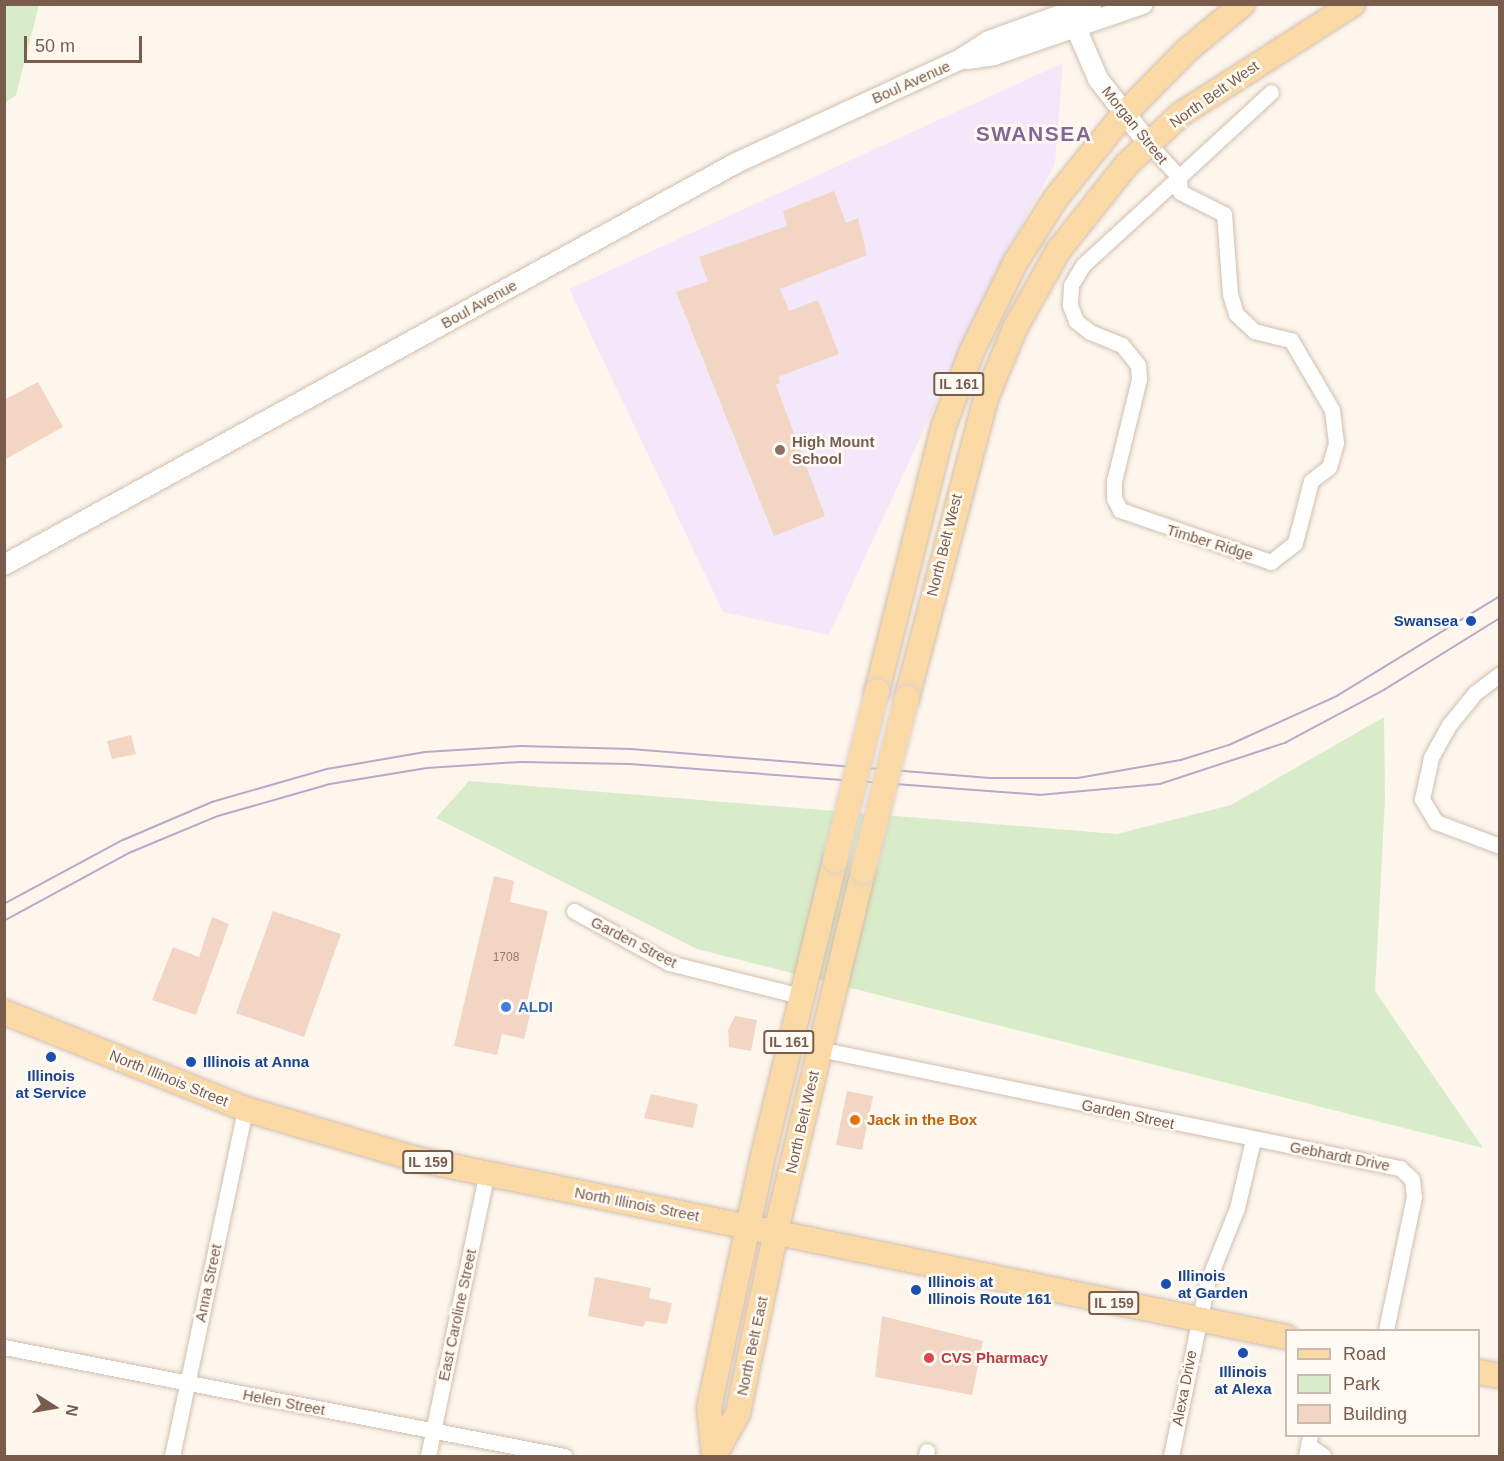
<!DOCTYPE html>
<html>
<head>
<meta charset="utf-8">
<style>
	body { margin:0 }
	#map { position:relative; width:1504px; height:1461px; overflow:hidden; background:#fdf6ec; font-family:Arial,sans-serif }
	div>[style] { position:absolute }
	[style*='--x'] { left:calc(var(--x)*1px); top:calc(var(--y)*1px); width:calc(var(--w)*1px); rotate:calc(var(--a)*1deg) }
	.education>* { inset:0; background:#f3e8fa }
	.green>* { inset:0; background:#d8ecc9 }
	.building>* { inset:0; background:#f3d5c3 }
	.roads { filter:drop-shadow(0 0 2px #d1beb0) drop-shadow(0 0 2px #d1beb0) }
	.minor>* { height:15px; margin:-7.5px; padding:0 7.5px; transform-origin:7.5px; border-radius:7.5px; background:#fff }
	.tertiary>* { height:20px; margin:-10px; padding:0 10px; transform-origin:10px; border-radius:10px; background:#fff }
	.primary>* { height:24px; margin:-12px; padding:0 12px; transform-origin:12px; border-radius:12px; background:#fbd9a5 }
	.tram>* { height:1.5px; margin:-0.75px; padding:0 0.75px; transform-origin:0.75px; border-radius:0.75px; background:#b9a8c9 }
	.bridges { filter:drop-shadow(0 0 2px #dad1cd) drop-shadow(0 0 2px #dad1cd) }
	.primary-bridge>* { height:24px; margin:-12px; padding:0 12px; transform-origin:12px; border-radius:12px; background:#fbd9a5 }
	.dots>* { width:16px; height:16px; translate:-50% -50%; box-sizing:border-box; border:3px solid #fffaf3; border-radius:50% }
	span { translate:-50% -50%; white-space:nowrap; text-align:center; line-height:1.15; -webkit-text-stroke:5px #fffaf3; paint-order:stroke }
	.number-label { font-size:12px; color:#987a6a }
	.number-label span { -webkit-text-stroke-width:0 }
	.shield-label span { padding:2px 4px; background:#fffaf3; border:2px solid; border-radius:4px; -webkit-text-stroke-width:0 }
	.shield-label { font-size:14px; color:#7a5c4d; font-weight:700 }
	.street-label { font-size:15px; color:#7a5c4d }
	.education-label { font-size:15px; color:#785e54; font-weight:700 }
	.left { translate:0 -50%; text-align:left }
	.transit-label { font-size:15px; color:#164399; font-weight:700 }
	.right { translate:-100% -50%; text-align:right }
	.shop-label { font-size:15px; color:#366cbe; font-weight:700 }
	.food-label { font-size:15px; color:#c56008; font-weight:700 }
	.health-label { font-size:15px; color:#be3a42; font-weight:700 }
	.district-label { font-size:21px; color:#846695; font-weight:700; letter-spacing:1.5px }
	.frame { position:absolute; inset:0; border:6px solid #7a5c4d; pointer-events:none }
	.legend { position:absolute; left:1285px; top:1329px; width:195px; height:108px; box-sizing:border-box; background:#fffaf3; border:2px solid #cabbb1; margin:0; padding:8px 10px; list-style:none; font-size:18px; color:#7a5c4d }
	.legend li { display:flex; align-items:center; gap:12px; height:30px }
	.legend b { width:30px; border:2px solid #cabbb1 }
	.north { position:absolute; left:24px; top:1377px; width:60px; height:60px; -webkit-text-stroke:4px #fffaf3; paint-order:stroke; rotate:101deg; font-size:16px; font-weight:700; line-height:24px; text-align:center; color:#7a5c4d }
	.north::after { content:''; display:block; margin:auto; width:21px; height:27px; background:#7a5c4d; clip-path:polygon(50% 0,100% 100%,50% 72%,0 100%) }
	.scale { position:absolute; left:24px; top:36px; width:118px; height:27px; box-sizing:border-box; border:3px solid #7a5c4d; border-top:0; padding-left:8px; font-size:18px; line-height:21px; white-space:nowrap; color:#7a5c4d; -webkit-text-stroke:4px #fffaf3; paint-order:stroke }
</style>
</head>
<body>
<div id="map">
	<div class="education">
		<i style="clip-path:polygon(1063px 63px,1055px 164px,1003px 259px,829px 635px,723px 612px,569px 289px)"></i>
	</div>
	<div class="green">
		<i style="clip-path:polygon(5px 4px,39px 5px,16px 95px,5px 103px)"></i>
		<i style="clip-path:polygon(1384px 717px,1385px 798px,1375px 991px,1483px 1148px,697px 949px,436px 818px,469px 781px,1117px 834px,1231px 805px)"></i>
	</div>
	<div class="building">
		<i style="clip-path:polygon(834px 191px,846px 223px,858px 218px,867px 255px,780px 289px,789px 311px,818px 300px,839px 354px,778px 377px,780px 383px,776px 385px,825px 516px,774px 536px,676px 292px,708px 281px,699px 257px,787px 226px,783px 211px)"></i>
		<i style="clip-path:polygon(38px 382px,63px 427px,4px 460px,4px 400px)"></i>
		<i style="clip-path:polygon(131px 735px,136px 754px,112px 759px,107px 741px)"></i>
		<i style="clip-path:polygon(494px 876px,514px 881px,510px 902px,548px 911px,526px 1006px,532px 1007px,524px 1039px,502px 1034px,497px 1055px,454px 1046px)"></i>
		<i style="clip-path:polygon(273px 911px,341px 934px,304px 1037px,236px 1013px)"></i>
		<i style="clip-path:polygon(212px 917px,229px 924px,196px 1015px,152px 1000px,173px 947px,199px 957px)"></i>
		<i style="clip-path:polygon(735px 1016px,757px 1020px,751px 1051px,729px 1047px,728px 1030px)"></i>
		<i style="clip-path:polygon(847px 1091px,873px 1096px,862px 1150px,836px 1145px)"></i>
		<i style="clip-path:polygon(651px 1094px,698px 1104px,693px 1128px,644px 1118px)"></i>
		<i style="clip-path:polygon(595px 1277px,651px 1288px,649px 1298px,672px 1303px,667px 1324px,646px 1321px,643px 1327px,588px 1316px)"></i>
		<i style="clip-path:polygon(882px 1316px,983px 1341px,972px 1395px,875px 1377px)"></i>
	</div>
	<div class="roads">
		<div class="minor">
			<i style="--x:1149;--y:144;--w:45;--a:47.7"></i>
			<i style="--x:1179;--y:177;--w:15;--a:86"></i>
			<i style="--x:1180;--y:192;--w:49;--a:26.6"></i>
			<i style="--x:1224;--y:214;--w:80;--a:85.7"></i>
			<i style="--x:1230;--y:294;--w:21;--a:73"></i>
			<i style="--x:1236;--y:314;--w:25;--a:43"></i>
			<i style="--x:1254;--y:331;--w:38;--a:14"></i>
			<i style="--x:1291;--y:340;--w:81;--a:59.6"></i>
			<i style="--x:1332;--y:410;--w:33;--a:83"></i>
			<i style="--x:1336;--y:443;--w:25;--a:106"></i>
			<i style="--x:1329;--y:467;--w:23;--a:142"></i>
			<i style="--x:1311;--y:481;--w:64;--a:104.5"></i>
			<i style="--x:1295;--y:543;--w:31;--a:142"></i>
			<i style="--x:1271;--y:562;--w:160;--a:-161"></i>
			<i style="--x:1120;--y:510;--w:13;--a:-117"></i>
			<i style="--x:1114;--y:498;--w:17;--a:-90"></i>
			<i style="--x:1114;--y:481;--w:105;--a:-76.2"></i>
			<i style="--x:1139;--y:379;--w:14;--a:-94"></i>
			<i style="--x:1138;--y:365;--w:26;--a:-129"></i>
			<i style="--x:1122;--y:345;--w:35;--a:-158"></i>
			<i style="--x:1090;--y:332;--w:18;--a:-142"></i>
			<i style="--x:1076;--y:321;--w:17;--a:-111"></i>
			<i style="--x:1070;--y:305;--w:20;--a:-87"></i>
			<i style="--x:1071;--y:285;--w:23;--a:-59"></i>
			<i style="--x:1083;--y:265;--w:130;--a:-42.5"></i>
			<i style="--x:1179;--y:177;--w:125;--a:-42.7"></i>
			<i style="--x:1500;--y:674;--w:31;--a:143"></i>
			<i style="--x:1475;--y:693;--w:41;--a:129.1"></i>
			<i style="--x:1449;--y:725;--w:38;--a:119"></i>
			<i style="--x:1431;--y:758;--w:42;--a:102.4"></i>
			<i style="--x:1422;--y:799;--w:27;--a:59"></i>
			<i style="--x:1436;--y:822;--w:68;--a:20.6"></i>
			<i style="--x:574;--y:911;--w:108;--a:28.7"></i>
			<i style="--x:669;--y:963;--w:135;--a:14.1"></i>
			<i style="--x:819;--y:1049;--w:593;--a:11.58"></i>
			<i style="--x:1400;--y:1168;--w:16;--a:43"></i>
			<i style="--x:1412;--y:1179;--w:18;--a:84"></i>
			<i style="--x:1414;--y:1197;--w:136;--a:101.9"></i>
			<i style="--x:4;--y:1347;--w:571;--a:11.01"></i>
			<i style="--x:1308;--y:1445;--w:19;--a:35"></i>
			<i style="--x:172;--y:1456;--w:355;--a:-78.1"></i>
			<i style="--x:428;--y:1456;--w:287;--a:-78.3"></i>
			<i style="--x:926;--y:1456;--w:5;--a:-79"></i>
			<i style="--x:1171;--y:1456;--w:177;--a:-78.2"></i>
			<i style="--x:1207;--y:1283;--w:81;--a:-68.2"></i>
			<i style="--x:1237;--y:1208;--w:70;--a:-76.8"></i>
			<i style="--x:1306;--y:1456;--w:20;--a:-79"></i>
		</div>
		<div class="tertiary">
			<i style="--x:1071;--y:16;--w:69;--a:66.8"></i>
			<i style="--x:1098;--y:79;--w:83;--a:51.9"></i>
			<i style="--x:967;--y:59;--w:27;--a:-8"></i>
			<i style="--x:994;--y:55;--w:157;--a:-18.9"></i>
			<i style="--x:4;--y:565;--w:835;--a:-28.77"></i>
			<i style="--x:736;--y:163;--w:248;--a:-24.8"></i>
			<i style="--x:961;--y:59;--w:33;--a:-33"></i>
			<i style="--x:989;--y:41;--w:109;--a:-19.9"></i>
		</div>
		<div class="primary">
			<i style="--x:877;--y:691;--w:274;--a:-75.9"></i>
			<i style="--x:944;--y:425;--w:77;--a:-69.4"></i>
			<i style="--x:971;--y:353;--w:100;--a:-63.9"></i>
			<i style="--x:1015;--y:263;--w:77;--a:-57.8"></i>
			<i style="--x:1056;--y:198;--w:107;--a:-51.1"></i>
			<i style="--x:1123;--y:115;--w:91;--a:-45.4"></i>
			<i style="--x:1187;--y:50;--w:72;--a:-39.4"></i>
			<i style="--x:907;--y:697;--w:309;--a:-75.2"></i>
			<i style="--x:986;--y:398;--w:76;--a:-67.5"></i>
			<i style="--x:1015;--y:328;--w:88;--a:-60.8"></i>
			<i style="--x:1058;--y:251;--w:111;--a:-51.6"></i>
			<i style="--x:1127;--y:164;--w:74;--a:-42.8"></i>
			<i style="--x:1181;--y:114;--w:204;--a:-32.6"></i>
			<i style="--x:4;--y:1012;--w:260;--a:21.9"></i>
			<i style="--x:245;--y:1109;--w:178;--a:16.3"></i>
			<i style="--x:416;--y:1159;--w:888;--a:11.56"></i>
			<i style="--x:1478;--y:1372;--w:22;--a:10"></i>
			<i style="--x:714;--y:1456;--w:48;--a:-95.9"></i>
			<i style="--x:709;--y:1408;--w:254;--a:-77.9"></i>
			<i style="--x:762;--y:1160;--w:309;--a:-76.3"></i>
			<i style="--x:714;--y:1456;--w:49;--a:-60.8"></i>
			<i style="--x:738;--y:1413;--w:186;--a:-78.2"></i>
			<i style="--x:776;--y:1231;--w:370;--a:-76.4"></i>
		</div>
	</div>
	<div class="tram">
		<i style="--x:4;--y:904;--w:135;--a:-28.3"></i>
		<i style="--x:123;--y:840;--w:97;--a:-23.1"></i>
		<i style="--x:212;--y:802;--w:120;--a:-16"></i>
		<i style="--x:327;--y:769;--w:99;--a:-9.8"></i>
		<i style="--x:425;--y:752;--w:96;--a:-3.6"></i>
		<i style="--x:521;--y:746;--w:110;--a:1.6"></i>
		<i style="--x:631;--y:749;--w:360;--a:4.6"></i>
		<i style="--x:990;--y:778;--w:88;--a:0"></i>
		<i style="--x:1078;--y:778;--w:105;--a:-9.9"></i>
		<i style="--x:1181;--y:760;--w:50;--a:-17.4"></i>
		<i style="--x:1229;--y:745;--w:119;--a:-24.4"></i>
		<i style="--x:1337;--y:696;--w:191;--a:-31.5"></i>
		<i style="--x:4;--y:921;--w:142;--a:-28.5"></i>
		<i style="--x:129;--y:853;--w:96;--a:-22.6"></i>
		<i style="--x:218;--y:816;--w:116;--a:-15.9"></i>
		<i style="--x:330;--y:784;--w:98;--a:-9.4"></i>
		<i style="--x:427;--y:768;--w:94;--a:-3.7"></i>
		<i style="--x:521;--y:762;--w:109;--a:1.1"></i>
		<i style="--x:630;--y:764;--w:410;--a:4.3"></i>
		<i style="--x:1039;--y:795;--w:121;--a:-5.2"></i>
		<i style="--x:1160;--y:784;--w:132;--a:-18.2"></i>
		<i style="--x:1285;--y:743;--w:112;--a:-28.2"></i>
		<i style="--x:1384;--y:690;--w:137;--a:-31.8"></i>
	</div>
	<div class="bridges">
		<div class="primary-bridge">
			<i style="--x:835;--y:860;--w:174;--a:-76"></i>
			<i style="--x:863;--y:871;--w:179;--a:-75.8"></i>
		</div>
	</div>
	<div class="dots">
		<i style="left:780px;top:450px;background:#8d6e63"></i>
		<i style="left:1471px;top:621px;background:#1a4fb4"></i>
		<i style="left:506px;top:1007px;background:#3f7fe0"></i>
		<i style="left:51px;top:1057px;background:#1a4fb4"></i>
		<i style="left:191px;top:1062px;background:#1a4fb4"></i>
		<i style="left:855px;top:1120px;background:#e8710a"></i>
		<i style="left:1166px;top:1284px;background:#1a4fb4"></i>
		<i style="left:916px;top:1290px;background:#1a4fb4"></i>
		<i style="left:1243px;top:1353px;background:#1a4fb4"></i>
		<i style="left:929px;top:1358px;background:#e0444e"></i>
	</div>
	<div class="number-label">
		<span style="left:506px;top:958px">1708</span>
	</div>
	<div class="shield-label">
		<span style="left:959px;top:384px">IL 161</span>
		<span style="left:789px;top:1042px">IL 161</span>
		<span style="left:428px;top:1162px">IL 159</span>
		<span style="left:1114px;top:1303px">IL 159</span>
	</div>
	<div class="street-label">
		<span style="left:911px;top:82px;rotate:-24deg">Boul Avenue</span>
		<span style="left:1214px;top:94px;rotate:-35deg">North Belt West</span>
		<span style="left:1135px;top:125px;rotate:51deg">Morgan Street</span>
		<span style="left:479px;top:304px;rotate:-29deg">Boul Avenue</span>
		<span style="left:1210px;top:542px;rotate:17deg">Timber Ridge</span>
		<span style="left:944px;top:545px;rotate:-76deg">North Belt West</span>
		<span style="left:634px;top:942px;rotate:27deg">Garden Street</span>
		<span style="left:169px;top:1078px;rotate:22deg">North Illinois Street</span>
		<span style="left:1128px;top:1114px;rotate:12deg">Garden Street</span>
		<span style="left:802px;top:1122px;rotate:-77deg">North Belt West</span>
		<span style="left:1340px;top:1156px;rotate:11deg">Gebhardt Drive</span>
		<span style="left:637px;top:1204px;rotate:11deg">North Illinois Street</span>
		<span style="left:208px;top:1283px;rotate:-78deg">Anna Street</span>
		<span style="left:457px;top:1315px;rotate:-78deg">East Caroline Street</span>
		<span style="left:752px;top:1346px;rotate:-78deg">North Belt East</span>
		<span style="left:1184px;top:1388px;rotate:-79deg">Alexa Drive</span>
		<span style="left:284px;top:1402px;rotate:11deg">Helen Street</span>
	</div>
	<div class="education-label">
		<span class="left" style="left:792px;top:450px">High Mount<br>School</span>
	</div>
	<div class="transit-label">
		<span class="right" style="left:1458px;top:621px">Swansea</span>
		<span class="left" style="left:203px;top:1062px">Illinois at Anna</span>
		<span style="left:51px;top:1084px">Illinois<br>at Service</span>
		<span class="left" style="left:1178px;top:1284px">Illinois<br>at Garden</span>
		<span class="left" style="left:928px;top:1290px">Illinois at<br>Illinois Route 161</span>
		<span style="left:1243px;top:1380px">Illinois<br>at Alexa</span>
	</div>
	<div class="shop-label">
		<span class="left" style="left:518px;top:1007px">ALDI</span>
	</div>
	<div class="food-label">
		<span class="left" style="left:867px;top:1120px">Jack in the Box</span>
	</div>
	<div class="health-label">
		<span class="left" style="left:941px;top:1358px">CVS Pharmacy</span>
	</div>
	<div class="district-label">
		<span style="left:1034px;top:134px">SWANSEA</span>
	</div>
	<div class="frame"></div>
	<ul class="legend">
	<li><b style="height:8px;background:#fbd9a5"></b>Road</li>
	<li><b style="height:16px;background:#d8ecc9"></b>Park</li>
	<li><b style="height:16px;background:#f3d5c3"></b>Building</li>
	</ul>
	<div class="north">N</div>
	<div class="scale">50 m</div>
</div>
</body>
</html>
